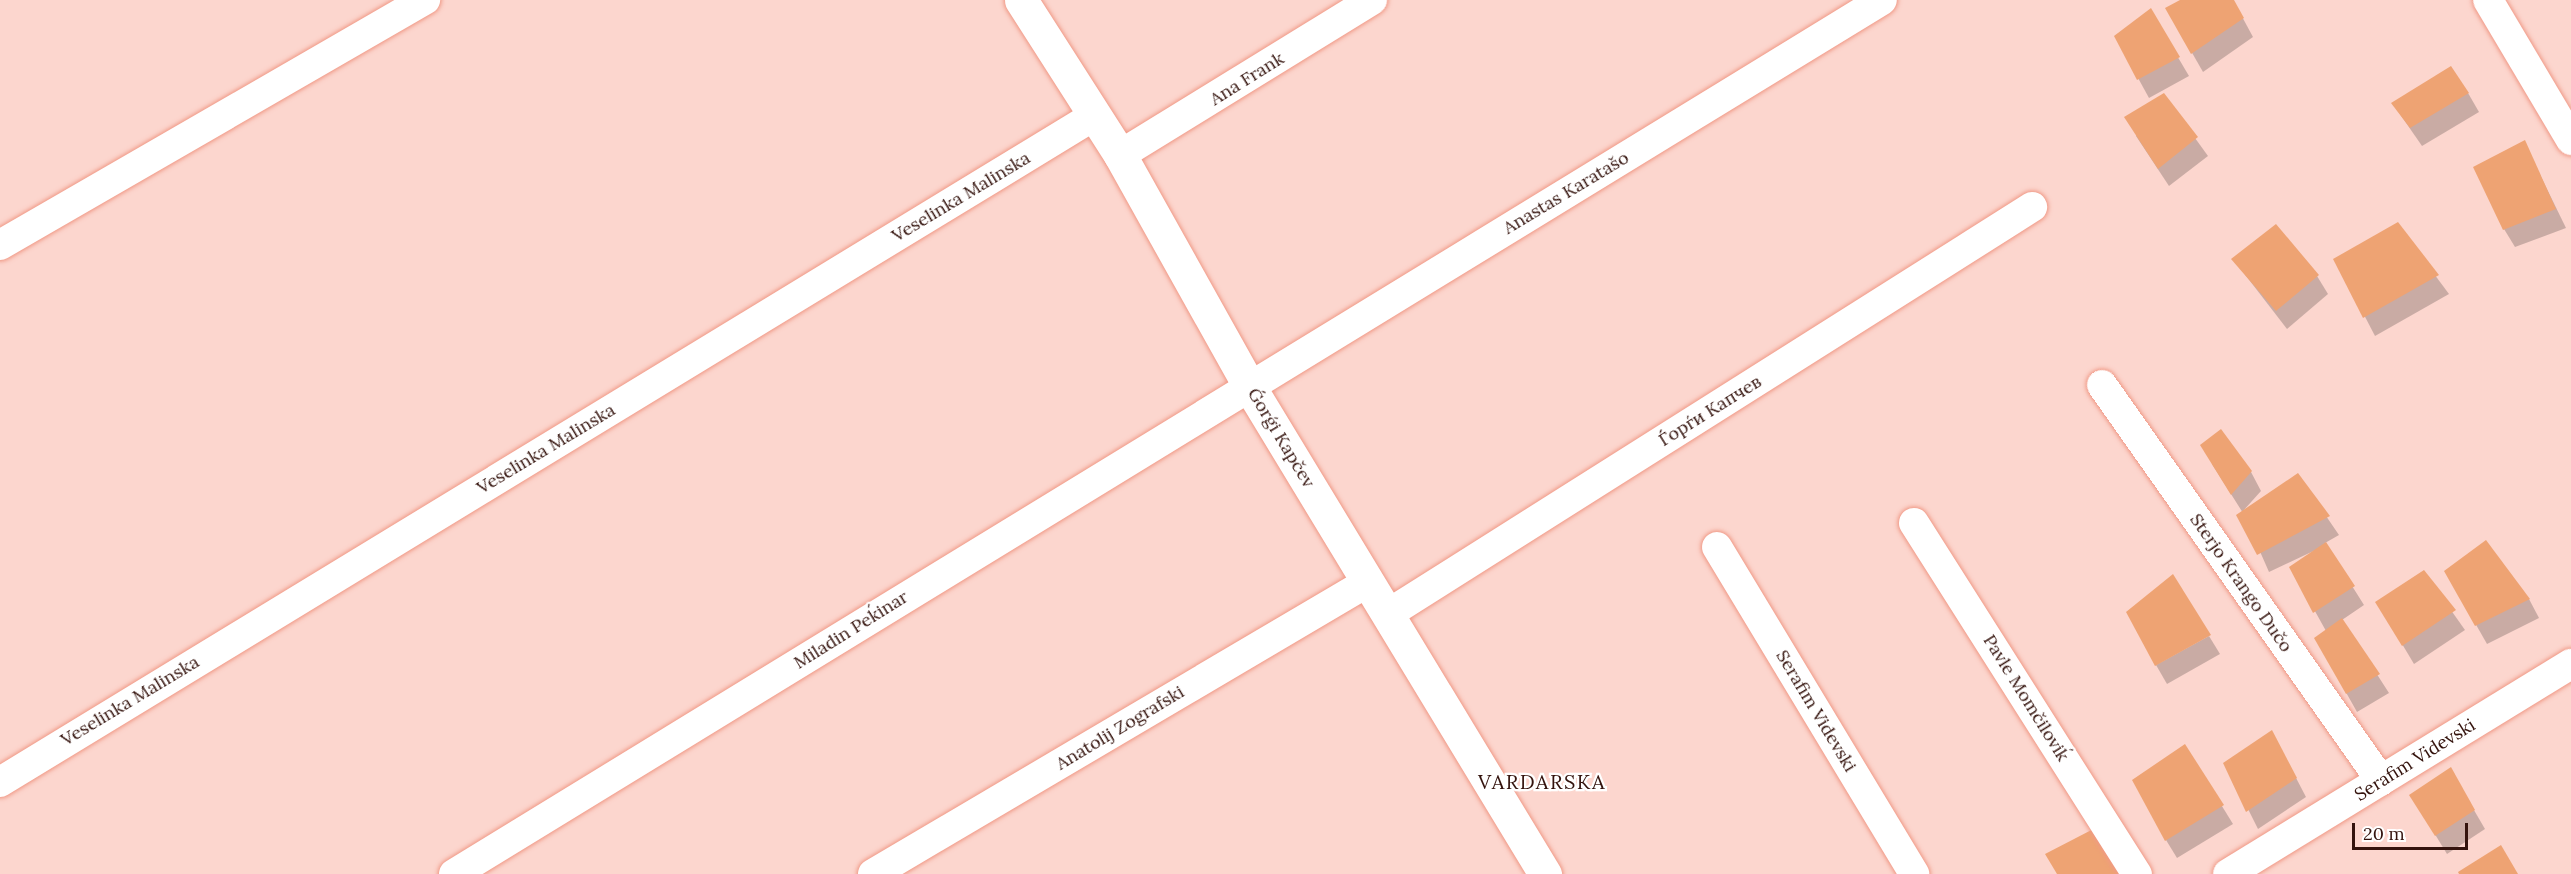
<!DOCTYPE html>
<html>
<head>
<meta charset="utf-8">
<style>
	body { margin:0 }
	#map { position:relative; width:2571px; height:874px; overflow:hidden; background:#fcd6ce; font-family:Lora,serif }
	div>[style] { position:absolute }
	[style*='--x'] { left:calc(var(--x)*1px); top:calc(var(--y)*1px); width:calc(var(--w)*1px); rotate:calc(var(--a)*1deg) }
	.shadow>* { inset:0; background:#0003 }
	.building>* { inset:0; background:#eea373 }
	.roads { filter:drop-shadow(0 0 2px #f09986) drop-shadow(0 0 2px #f09986) }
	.street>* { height:30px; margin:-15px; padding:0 15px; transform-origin:15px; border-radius:15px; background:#fff }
	.secondary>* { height:33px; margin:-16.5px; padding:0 16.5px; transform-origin:16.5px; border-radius:16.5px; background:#fff }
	span { translate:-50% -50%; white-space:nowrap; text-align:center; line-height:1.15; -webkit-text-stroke:4.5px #fff; paint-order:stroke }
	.street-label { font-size:18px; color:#34130d }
	.neighbourhood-label { font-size:20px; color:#34130d; letter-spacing:1.5px }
	.scale { position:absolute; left:2352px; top:823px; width:116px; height:27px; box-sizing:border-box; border:3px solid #34130d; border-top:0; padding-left:8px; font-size:18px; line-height:21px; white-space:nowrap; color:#34130d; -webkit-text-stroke:4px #fff; paint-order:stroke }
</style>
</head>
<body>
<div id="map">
	<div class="shadow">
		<i style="clip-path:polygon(2183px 0,2233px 0,2253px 37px,2203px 72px,2167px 9px)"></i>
		<i style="clip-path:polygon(2150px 10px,2189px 76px,2149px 98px,2115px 36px)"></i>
		<i style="clip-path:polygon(2468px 93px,2479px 112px,2422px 146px,2393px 104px)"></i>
		<i style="clip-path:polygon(2164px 95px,2208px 156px,2169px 186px,2136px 136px)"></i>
		<i style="clip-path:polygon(2524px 142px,2566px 228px,2515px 247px,2504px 229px)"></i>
		<i style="clip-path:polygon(2397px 224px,2449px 294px,2375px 336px,2335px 259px)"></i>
		<i style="clip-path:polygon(2233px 259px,2317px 276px,2328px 294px,2287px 329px)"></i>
		<i style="clip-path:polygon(2212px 464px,2251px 472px,2261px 491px,2243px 511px,2298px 475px,2339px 535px,2325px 543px,2364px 605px,2342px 620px,2389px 693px,2357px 712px,2316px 639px,2326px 631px,2291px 568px,2322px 547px,2269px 572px,2243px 513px)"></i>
		<i style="clip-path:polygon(2424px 572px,2465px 630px,2414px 664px,2377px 602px)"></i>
		<i style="clip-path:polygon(2446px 572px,2529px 599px,2539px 618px,2487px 644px)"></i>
		<i style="clip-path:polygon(2209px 636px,2220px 654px,2167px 684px,2156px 665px)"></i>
		<i style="clip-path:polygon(2185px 746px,2233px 824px,2177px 858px,2166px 840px)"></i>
		<i style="clip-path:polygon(2282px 751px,2306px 797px,2258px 829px,2225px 763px)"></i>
		<i style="clip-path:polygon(2450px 769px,2485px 829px,2447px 854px,2422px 813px)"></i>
	</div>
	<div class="building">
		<i style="clip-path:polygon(2180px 0,2234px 0,2244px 18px,2191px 54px,2165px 8px)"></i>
		<i style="clip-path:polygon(2151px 8px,2180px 57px,2137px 80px,2114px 36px)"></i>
		<i style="clip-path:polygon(2451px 66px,2469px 93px,2410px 128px,2391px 103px)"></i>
		<i style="clip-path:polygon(2164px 93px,2198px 137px,2158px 169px,2124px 117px)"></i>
		<i style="clip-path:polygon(2525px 140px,2556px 209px,2503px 230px,2473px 167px)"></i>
		<i style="clip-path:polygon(2398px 222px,2439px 275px,2363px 318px,2333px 259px)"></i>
		<i style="clip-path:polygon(2276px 224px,2319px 275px,2276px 311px,2231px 259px)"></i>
		<i style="clip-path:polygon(2221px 429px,2252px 471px,2231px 495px,2200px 445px)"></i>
		<i style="clip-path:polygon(2298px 473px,2330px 516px,2257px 555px,2236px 515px)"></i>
		<i style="clip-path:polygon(2486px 540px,2530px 599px,2475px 626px,2444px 571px)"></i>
		<i style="clip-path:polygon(2326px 542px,2355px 586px,2313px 613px,2289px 567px)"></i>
		<i style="clip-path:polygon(2424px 570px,2456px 610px,2402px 646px,2375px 602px)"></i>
		<i style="clip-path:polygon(2173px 574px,2211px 635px,2155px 666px,2126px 612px)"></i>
		<i style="clip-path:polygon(2342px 618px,2380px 674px,2346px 694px,2314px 638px)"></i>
		<i style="clip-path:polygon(2272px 730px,2297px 778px,2246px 812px,2223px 763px)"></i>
		<i style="clip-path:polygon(2185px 744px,2224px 805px,2165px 841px,2132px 780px)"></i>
		<i style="clip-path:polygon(2451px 767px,2475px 810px,2435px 836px,2409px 795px)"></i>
		<i style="clip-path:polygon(2105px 823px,2137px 874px,2057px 874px,2045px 854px)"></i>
		<i style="clip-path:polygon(2501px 845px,2518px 874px,2459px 874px,2458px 872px)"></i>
	</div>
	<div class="roads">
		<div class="street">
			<i style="--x:2488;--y:0;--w:163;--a:59.3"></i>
			<i style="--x:1120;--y:155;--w:296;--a:-31.6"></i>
			<i style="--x:0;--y:245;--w:491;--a:-30"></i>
			<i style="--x:2102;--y:385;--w:484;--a:54.8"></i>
			<i style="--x:1914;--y:523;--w:416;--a:57.6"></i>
			<i style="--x:1717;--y:547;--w:382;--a:58.9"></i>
			<i style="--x:1388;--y:614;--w:762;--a:-32.29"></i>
			<i style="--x:0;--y:782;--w:1279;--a:-31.34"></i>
			<i style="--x:454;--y:874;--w:1674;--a:-31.47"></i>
			<i style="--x:873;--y:874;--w:575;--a:-30.54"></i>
			<i style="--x:2228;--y:874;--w:402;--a:-31.5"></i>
		</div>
		<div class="secondary">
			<i style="--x:1021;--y:0;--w:184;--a:57.4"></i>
			<i style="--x:1120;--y:155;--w:265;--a:60.8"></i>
			<i style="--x:1249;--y:386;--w:571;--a:58.76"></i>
		</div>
	</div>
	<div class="street-label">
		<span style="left:1247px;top:79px;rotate:-32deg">Ana Frank</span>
		<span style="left:1566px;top:193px;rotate:-31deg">Anastas Karatašo</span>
		<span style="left:961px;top:197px;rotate:-31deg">Veselinka Malinska</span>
		<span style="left:1710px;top:411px;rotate:-32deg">Ѓорѓи Капчев</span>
		<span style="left:1281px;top:438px;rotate:59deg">Ǵorǵi Kapčev</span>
		<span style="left:546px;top:449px;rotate:-31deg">Veselinka Malinska</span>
		<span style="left:2241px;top:583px;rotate:55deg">Sterjo Krango Dučo</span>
		<span style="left:851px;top:630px;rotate:-32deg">Miladin Peḱinar</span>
		<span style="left:2026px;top:698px;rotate:58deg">Pavle Momčiloviḱ</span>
		<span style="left:130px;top:701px;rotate:-31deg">Veselinka Malinska</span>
		<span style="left:1816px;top:711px;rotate:59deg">Serafim Videvski</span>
		<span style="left:1120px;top:728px;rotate:-31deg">Anatolij Zografski</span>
		<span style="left:2415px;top:760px;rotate:-32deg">Serafim Videvski</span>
	</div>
	<div class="neighbourhood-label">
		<span style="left:1542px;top:781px">VARDARSKA</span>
	</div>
	<div class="scale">20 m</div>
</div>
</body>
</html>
